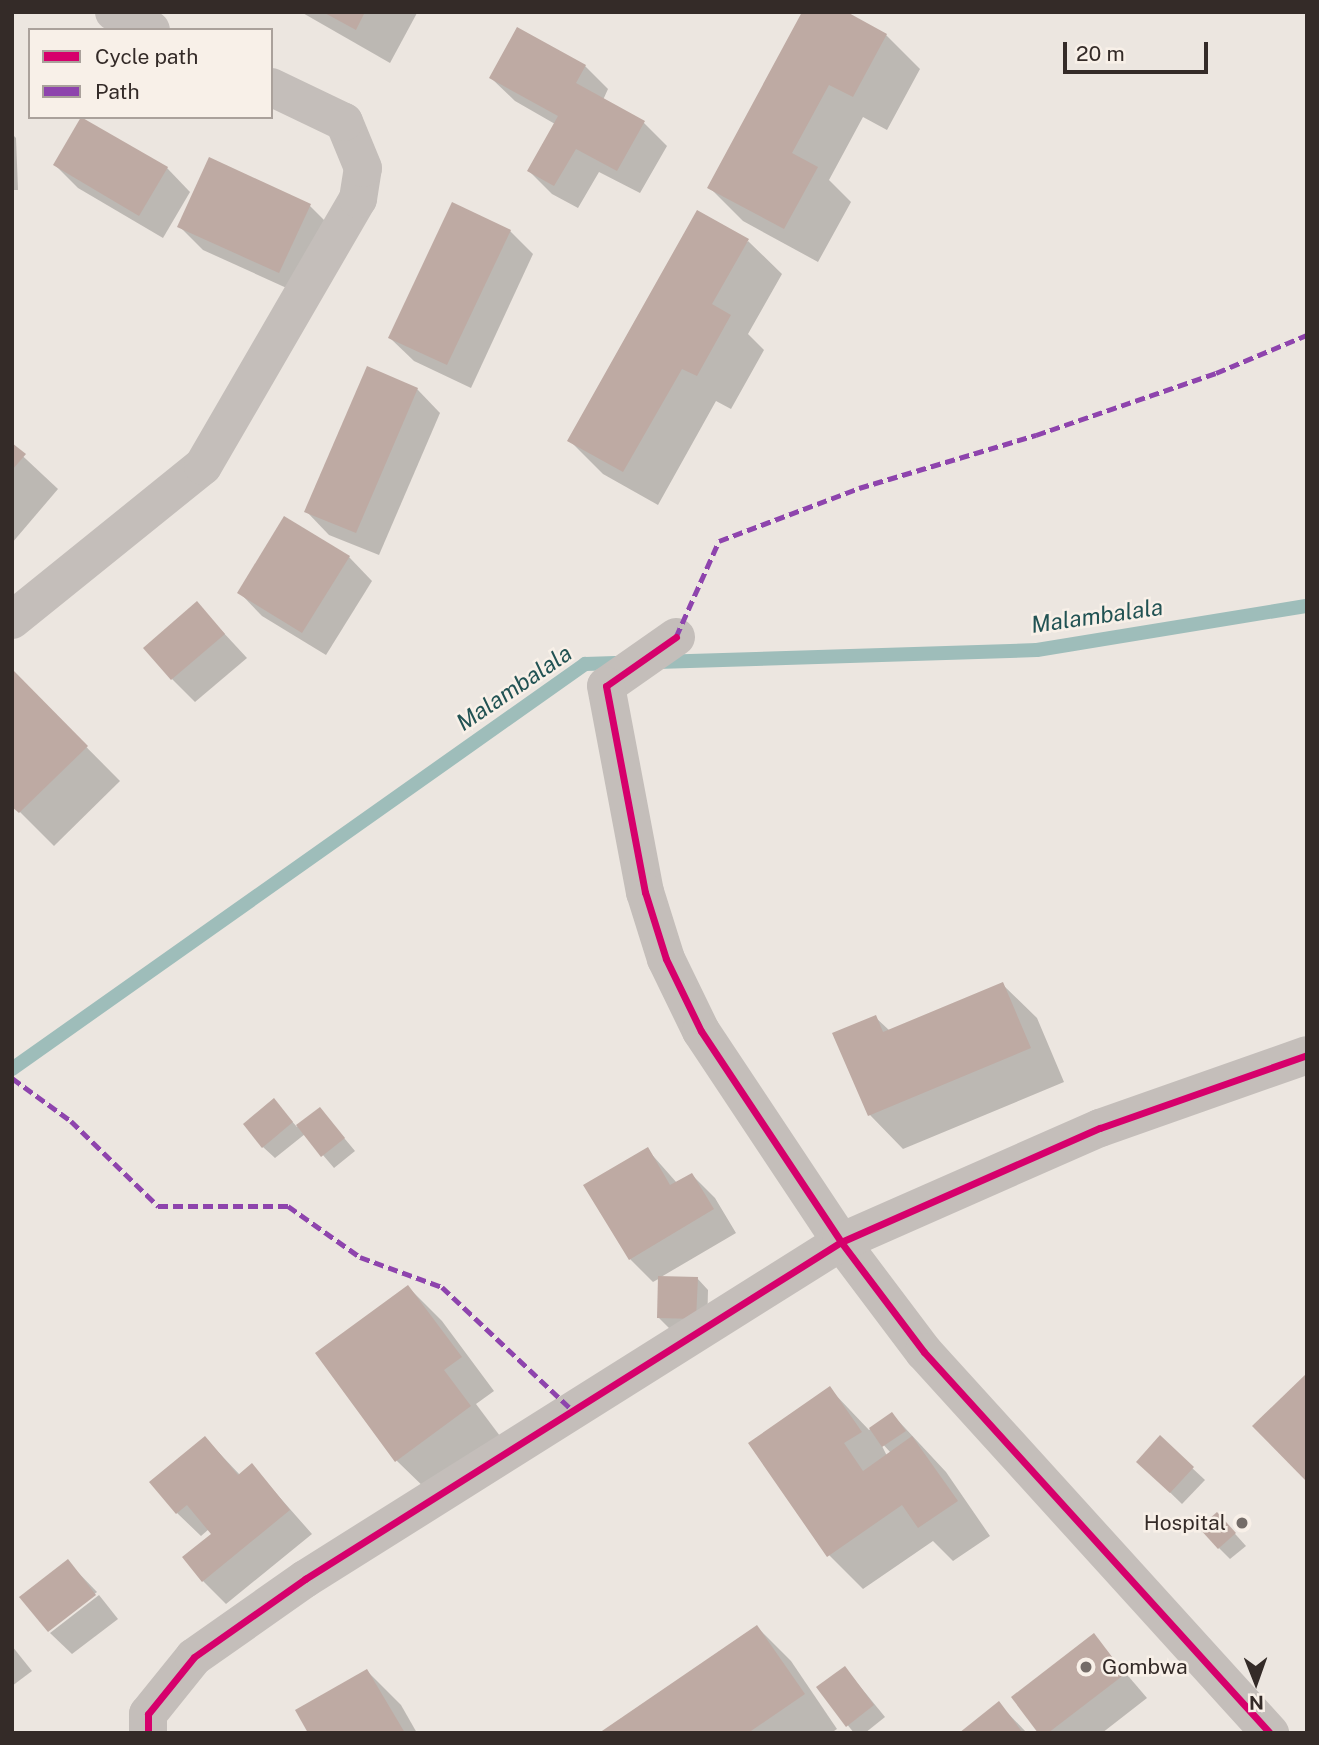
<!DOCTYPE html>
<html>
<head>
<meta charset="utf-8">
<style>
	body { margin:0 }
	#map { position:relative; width:1319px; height:1745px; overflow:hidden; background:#ece6e0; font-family:"Public Sans",sans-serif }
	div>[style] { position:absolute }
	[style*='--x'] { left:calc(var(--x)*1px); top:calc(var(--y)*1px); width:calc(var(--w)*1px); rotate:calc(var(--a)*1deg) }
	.shadow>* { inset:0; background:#0003 }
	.stream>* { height:14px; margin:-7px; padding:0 7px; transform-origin:7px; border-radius:7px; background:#9ebdba }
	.building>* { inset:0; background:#beaaa3 }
	.street>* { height:38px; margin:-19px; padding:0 19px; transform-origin:19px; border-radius:19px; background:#c4beba }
	.quiet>* { height:5px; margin-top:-2.5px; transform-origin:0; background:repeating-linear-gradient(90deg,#8e44ad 0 10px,transparent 0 15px) }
	.cycleway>* { height:7px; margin:-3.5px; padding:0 3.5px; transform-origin:3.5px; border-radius:3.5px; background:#d6006c }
	.dots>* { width:19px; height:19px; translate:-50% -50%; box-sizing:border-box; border:4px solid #f8f0e8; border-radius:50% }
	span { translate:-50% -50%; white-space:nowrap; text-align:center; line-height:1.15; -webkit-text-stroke:5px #f8f0e8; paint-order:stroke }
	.poi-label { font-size:21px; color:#342b28 }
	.right { translate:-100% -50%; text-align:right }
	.left { translate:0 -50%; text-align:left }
	.water-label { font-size:23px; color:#215253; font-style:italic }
	.frame { position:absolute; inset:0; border:14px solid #342b28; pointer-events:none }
	.legend { position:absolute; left:28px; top:28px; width:245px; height:91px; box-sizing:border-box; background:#f8f0e8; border:2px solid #aaa19b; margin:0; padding:9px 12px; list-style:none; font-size:21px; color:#342b28 }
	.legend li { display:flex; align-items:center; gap:14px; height:35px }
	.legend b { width:35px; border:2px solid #aaa19b }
	.north { position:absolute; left:1221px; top:1647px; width:70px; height:70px; -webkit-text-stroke:5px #f8f0e8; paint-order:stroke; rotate:179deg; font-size:19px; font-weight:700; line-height:28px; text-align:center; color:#342b28 }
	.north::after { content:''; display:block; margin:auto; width:24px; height:32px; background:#342b28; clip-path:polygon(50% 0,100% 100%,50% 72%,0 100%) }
	.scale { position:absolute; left:1063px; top:42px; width:145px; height:32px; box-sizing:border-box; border:4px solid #342b28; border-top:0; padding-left:9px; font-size:21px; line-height:24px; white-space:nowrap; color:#342b28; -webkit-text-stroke:5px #f8f0e8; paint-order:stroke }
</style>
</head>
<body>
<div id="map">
	<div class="shadow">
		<i style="clip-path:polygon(301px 12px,416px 12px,417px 13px,390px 63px)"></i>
		<i style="clip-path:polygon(886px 35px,920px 69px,887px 130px,863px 117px,829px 180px,851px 202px,818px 262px,743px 221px,709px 187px)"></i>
		<i style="clip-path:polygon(585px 66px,608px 89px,603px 100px,643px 122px,667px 146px,640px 193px,599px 172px,578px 208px,552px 194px,529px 171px,555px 124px,515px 101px,491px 78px)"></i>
		<i style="clip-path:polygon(82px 119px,167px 168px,190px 192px,163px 238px,78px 188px,55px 165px)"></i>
		<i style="clip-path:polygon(12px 134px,16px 138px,18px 190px,12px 190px)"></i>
		<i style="clip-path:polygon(310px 206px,333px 229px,302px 295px,203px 250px,179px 226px)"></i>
		<i style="clip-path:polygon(510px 231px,533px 254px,471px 388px,414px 361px,390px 338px)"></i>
		<i style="clip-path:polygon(748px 241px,782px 274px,748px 334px,764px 350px,731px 409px,716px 401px,658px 505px,603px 474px,570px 441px)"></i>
		<i style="clip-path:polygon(417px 389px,440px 413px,379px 555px,329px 535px,306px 511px)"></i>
		<i style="clip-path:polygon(12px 446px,58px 489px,12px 543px)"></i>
		<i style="clip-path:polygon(349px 557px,372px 581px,326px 655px,262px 616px,239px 592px)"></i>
		<i style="clip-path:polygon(197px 604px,247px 658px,195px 702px,172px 679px)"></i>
		<i style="clip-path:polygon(12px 672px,120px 781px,54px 846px,12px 804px)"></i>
		<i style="clip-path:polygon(1003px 985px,1037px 1018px,1064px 1082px,903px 1149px,870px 1115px,875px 1017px,890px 1031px)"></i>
		<i style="clip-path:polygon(274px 1101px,297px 1127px,320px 1109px,355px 1151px,334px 1168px,305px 1134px,275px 1158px,263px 1147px)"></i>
		<i style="clip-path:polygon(647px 1149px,677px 1183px,692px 1175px,715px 1198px,736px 1233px,661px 1277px,697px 1278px,708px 1290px,707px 1330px,670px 1329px,659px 1318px,660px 1278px,653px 1282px,630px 1259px)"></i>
		<i style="clip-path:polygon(408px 1287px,442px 1321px,494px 1391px,476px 1404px,503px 1440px,431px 1494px,397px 1461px)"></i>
		<i style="clip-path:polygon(evenodd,830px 1389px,869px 1430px,892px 1414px,946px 1472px,990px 1536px,953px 1561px,933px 1541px,863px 1589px,829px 1555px,830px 1389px,879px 1440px,891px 1453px,887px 1456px,879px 1440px)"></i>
		<i style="clip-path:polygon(205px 1438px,240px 1475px,252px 1466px,312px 1534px,226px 1604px,203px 1581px,213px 1534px,209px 1529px,201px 1536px,177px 1513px)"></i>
		<i style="clip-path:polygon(1160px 1438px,1205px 1480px,1182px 1504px,1150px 1473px)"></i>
		<i style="clip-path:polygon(1228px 1526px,1246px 1546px,1230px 1559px,1219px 1548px)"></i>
		<i style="clip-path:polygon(67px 1561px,97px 1592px,49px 1629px)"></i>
		<i style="clip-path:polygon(99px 1595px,118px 1619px,72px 1654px,50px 1633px)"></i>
		<i style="clip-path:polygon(757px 1627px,791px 1661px,837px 1729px,831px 1733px,603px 1733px)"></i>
		<i style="clip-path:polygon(1094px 1636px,1147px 1698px,1102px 1733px,1041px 1733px)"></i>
		<i style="clip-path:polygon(12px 1646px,32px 1671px,12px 1686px)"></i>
		<i style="clip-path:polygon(845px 1668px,885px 1717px,865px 1733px,854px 1733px,818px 1688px)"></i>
		<i style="clip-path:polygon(367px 1671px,401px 1705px,417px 1733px,310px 1733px)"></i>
		<i style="clip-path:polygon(999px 1704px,1027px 1733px,962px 1733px)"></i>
	</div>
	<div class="stream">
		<i style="--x:657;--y:662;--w:380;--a:-1.8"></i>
		<i style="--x:1037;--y:650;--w:274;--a:-9.3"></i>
		<i style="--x:12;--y:1069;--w:702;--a:-35.25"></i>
		<i style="--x:585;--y:664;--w:38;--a:-2"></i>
	</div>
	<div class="building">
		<i style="clip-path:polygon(323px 12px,365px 12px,356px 30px)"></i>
		<i style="clip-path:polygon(802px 12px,847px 12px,887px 34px,853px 97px,829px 85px,792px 153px,818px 167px,784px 229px,707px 188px)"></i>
		<i style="clip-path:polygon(517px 27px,586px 65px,576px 83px,645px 121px,617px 171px,576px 149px,554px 186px,527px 171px,558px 116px,489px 78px)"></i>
		<i style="clip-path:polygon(81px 117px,168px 167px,139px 216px,53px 165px)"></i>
		<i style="clip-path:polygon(209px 157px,311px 204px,279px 273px,177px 227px)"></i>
		<i style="clip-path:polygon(452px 202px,511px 230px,447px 365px,388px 338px)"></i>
		<i style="clip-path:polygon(697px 210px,749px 239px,712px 304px,731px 315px,697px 376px,682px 369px,623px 472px,567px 441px)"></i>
		<i style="clip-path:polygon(367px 366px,418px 388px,356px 533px,304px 512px)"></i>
		<i style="clip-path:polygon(12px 443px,26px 454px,12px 470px)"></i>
		<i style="clip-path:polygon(284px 516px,350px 556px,302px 633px,237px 593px)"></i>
		<i style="clip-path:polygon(197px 601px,225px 634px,171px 680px,143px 648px)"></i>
		<i style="clip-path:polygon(12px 669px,88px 746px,19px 813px,12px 807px)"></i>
		<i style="clip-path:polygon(1003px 982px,1031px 1048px,868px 1116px,832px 1033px,876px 1015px,883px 1032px)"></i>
		<i style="clip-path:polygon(274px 1098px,293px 1122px,262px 1148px,243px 1124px)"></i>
		<i style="clip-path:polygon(320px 1107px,345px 1138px,321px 1157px,296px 1125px)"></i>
		<i style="clip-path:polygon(648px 1147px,670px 1185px,692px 1173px,714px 1209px,629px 1260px,583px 1185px)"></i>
		<i style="clip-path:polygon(658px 1276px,698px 1277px,696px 1319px,657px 1318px)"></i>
		<i style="clip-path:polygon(408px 1285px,462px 1357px,444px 1370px,471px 1406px,395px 1462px,315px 1353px)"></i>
		<i style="clip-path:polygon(1307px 1373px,1307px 1482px,1252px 1426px)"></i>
		<i style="clip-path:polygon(830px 1386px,862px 1432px,844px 1443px,863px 1471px,912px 1436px,958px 1501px,918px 1528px,902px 1505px,827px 1557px,748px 1443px)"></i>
		<i style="clip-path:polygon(892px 1412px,906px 1431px,882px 1447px,869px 1428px)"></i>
		<i style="clip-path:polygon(1160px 1435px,1194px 1467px,1170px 1493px,1136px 1462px)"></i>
		<i style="clip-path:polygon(205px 1436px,238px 1475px,252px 1463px,290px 1510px,202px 1582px,182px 1557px,211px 1534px,187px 1505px,176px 1514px,149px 1482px)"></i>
		<i style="clip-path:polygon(1217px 1512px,1236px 1533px,1218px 1549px,1199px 1528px)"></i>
		<i style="clip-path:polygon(68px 1559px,96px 1595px,48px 1632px,19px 1597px)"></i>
		<i style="clip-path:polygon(757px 1625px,805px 1694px,748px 1733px,599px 1733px)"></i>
		<i style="clip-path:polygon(1094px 1633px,1125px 1674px,1048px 1733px,1038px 1733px,1011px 1697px)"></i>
		<i style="clip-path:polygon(845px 1666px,874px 1705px,846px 1727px,816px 1687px)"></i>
		<i style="clip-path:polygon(367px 1669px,405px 1733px,308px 1733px,295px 1710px)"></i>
		<i style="clip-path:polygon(999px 1701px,1023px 1733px,959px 1733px)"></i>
	</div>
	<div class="street">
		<i style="--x:114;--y:12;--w:41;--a:25.9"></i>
		<i style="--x:12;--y:620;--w:245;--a:-38.9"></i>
		<i style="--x:203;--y:466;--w:309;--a:-59.9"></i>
		<i style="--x:358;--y:199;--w:31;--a:-81"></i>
		<i style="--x:363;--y:168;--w:50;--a:-112.4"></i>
		<i style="--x:344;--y:122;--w:81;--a:-154.4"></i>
		<i style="--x:676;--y:637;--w:85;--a:145"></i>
		<i style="--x:606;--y:686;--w:210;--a:79.3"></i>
		<i style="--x:645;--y:892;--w:70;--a:72.6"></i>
		<i style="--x:666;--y:959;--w:80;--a:64.1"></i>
		<i style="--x:701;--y:1031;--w:253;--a:56.4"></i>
		<i style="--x:841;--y:1242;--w:138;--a:53"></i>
		<i style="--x:924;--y:1352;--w:515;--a:47.76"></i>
		<i style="--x:148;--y:1733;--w:19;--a:-90"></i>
		<i style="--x:148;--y:1714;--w:73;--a:-51.1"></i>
		<i style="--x:194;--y:1657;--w:136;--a:-35.1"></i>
		<i style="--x:305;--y:1579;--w:633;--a:-32.16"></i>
		<i style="--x:841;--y:1242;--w:283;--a:-23.8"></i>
		<i style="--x:1100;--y:1128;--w:219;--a:-19.4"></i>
	</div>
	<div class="quiet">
		<i style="--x:676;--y:637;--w:105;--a:-65.9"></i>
		<i style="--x:719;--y:541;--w:150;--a:-20.7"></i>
		<i style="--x:859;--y:488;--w:185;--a:-16.7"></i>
		<i style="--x:1036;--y:435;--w:190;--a:-19"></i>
		<i style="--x:1216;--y:373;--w:99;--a:-22.7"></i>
		<i style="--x:12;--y:1078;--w:73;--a:36.1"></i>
		<i style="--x:71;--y:1121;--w:122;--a:44.3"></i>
		<i style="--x:158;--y:1206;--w:130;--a:0"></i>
		<i style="--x:288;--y:1206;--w:88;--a:35.3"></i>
		<i style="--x:360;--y:1257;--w:87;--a:20.1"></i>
		<i style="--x:442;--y:1287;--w:178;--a:43.4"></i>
	</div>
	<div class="cycleway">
		<i style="--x:676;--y:637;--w:85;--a:145"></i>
		<i style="--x:606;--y:686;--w:210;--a:79.3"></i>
		<i style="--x:645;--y:892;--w:70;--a:72.6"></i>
		<i style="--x:666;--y:959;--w:80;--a:64.1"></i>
		<i style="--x:701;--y:1031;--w:253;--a:56.4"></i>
		<i style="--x:841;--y:1242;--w:138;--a:53"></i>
		<i style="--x:924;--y:1352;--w:515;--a:47.76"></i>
		<i style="--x:148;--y:1733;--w:19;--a:-90"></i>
		<i style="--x:148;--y:1714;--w:73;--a:-51.1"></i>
		<i style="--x:194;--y:1657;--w:136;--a:-35.1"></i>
		<i style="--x:305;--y:1579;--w:633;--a:-32.16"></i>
		<i style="--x:841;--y:1242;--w:283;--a:-23.8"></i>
		<i style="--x:1100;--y:1128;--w:219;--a:-19.4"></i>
	</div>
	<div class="dots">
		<i style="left:1242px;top:1523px;background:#746c68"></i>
		<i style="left:1086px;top:1667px;background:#746c68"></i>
	</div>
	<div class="poi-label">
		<span class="right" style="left:1226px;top:1523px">Hospital</span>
		<span class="left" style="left:1102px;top:1667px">Gombwa</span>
	</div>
	<div class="water-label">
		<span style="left:1097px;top:616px;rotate:-8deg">Malambalala</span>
		<span style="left:514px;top:688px;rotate:-34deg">Malambalala</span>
	</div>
	<div class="frame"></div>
	<ul class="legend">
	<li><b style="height:9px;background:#d6006c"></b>Cycle path</li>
	<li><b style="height:9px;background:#8e44ad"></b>Path</li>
	</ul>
	<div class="north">N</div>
	<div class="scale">20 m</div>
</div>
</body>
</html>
